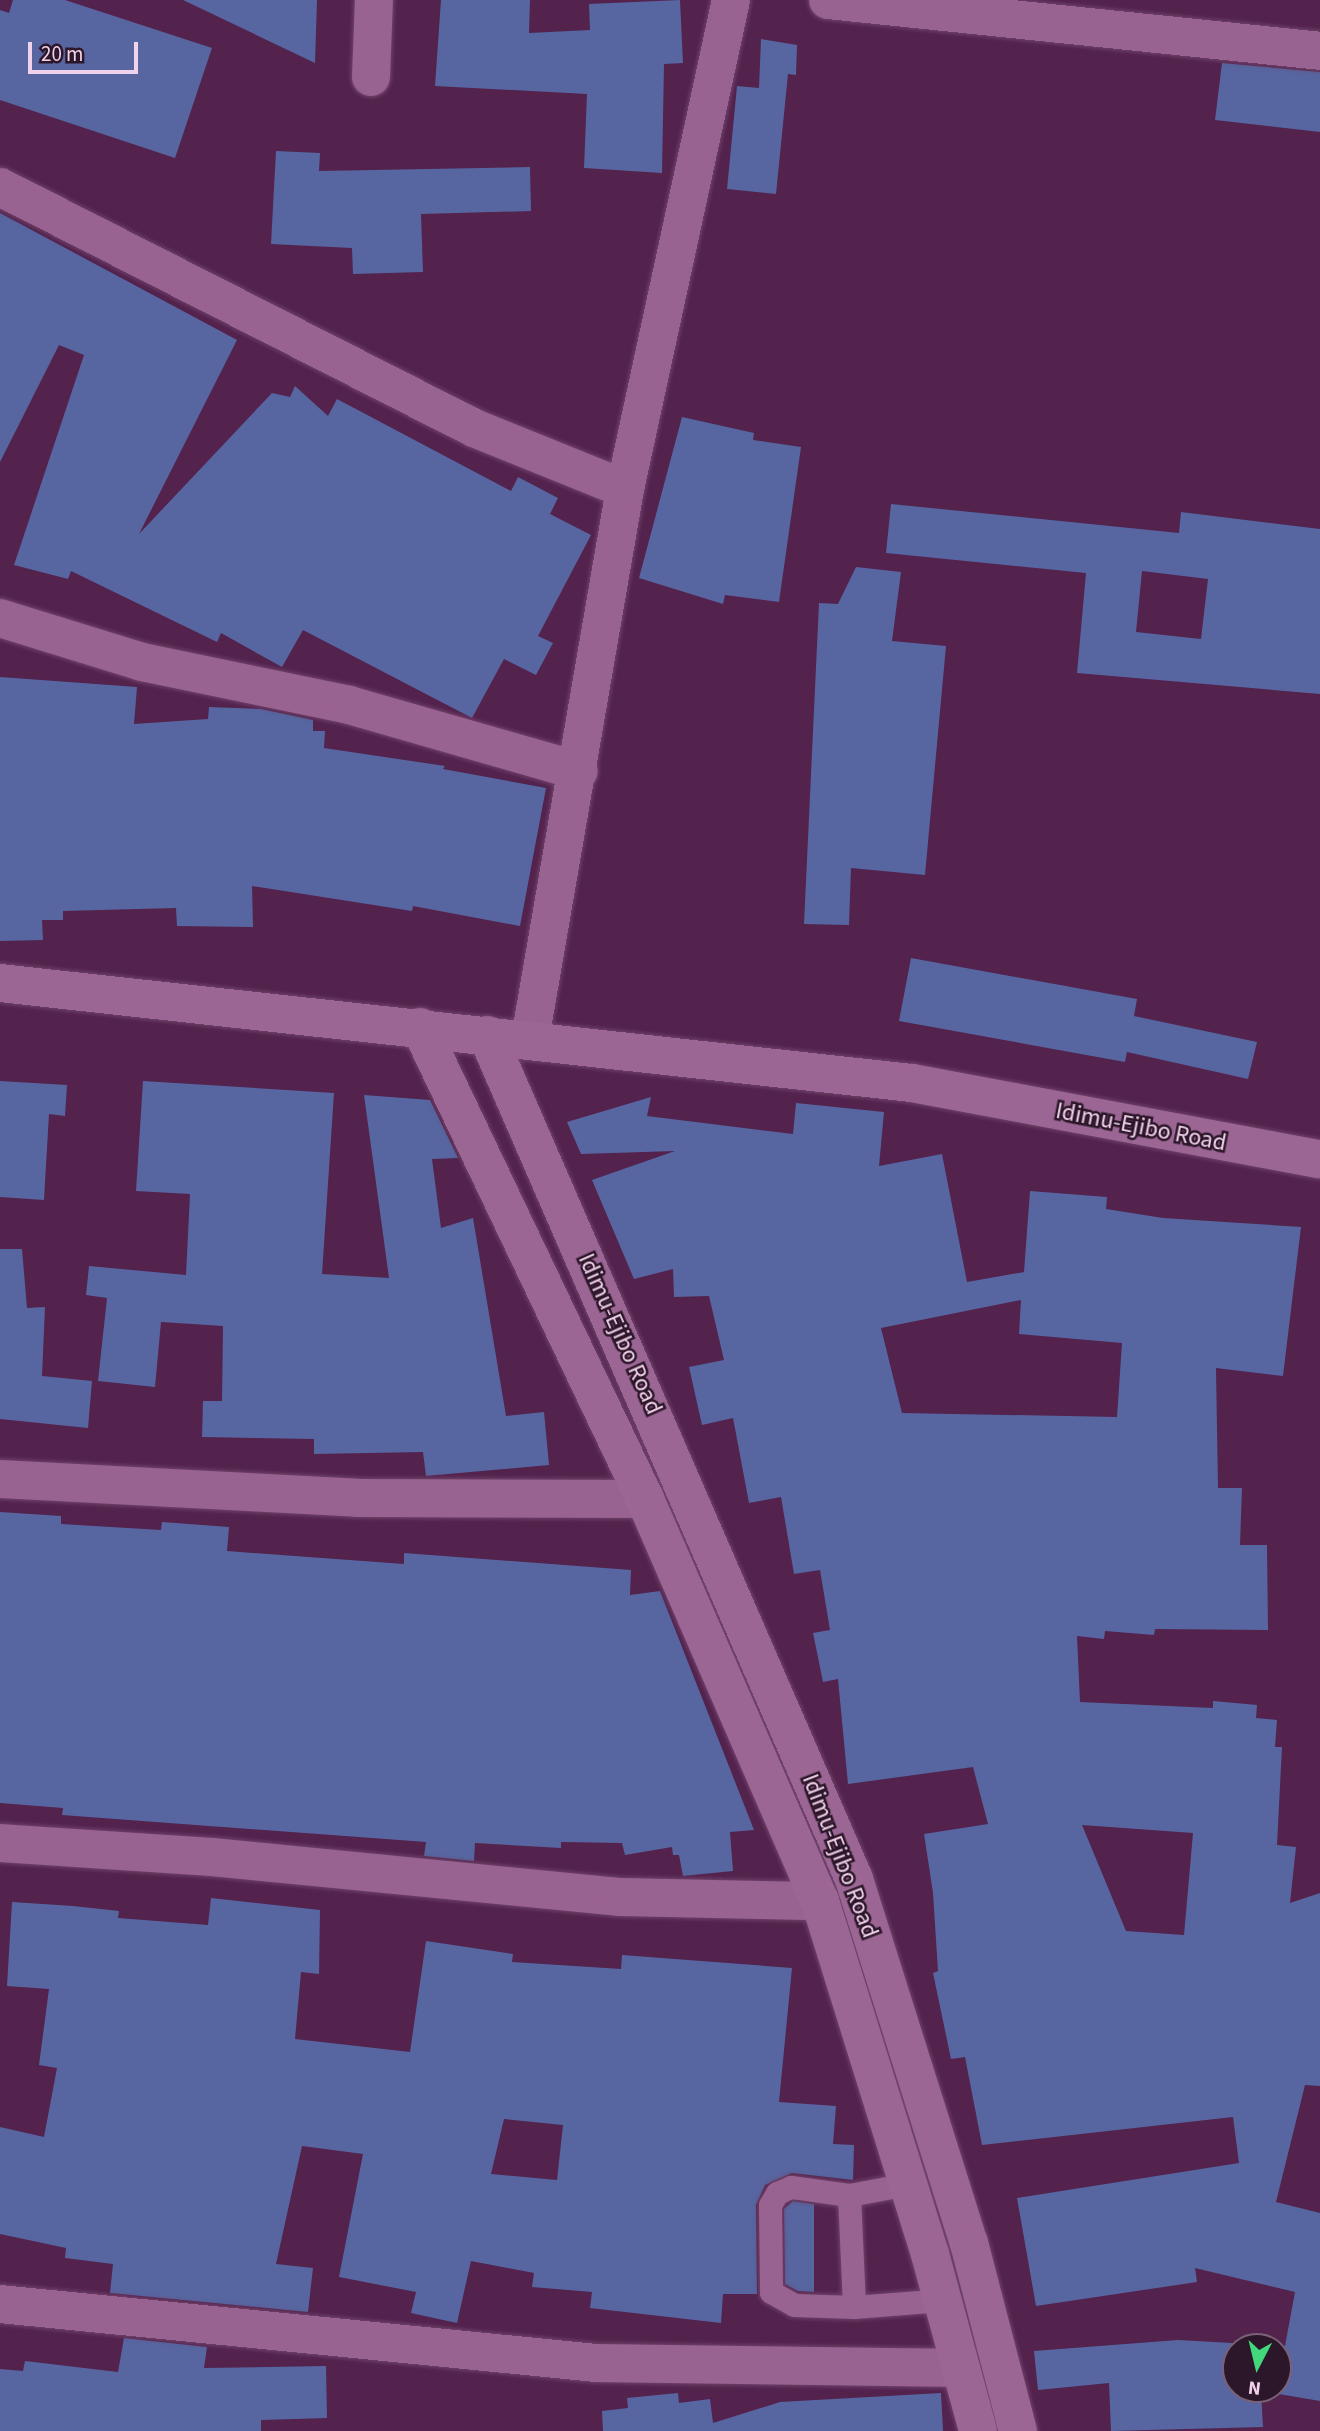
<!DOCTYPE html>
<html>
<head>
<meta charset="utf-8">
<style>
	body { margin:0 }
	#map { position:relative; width:1320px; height:2431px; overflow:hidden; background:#53224d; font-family:"Source Sans 3",sans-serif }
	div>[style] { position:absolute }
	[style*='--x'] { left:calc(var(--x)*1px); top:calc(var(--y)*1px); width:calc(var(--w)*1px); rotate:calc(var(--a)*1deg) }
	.building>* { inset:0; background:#5766a1 }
	.roads { filter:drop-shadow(0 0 2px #6f436a) drop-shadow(0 0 2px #6f436a) }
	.lane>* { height:23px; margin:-11.5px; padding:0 11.5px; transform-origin:11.5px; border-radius:11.5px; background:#996391 }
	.street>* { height:38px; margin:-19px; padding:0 19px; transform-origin:19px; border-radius:19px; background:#996391 }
	.secondary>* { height:38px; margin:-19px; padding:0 19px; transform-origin:19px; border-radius:19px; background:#9c6694 }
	span { translate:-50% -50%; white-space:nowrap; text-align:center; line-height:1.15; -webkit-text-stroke:5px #2c1629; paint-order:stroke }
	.street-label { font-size:24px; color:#f1d2eb }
	.north { position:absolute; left:1222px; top:2333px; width:70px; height:70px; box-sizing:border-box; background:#2c1629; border:2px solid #7b6177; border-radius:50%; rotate:187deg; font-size:19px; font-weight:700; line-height:28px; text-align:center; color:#f1d2eb }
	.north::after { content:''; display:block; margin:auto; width:24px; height:32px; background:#43d77b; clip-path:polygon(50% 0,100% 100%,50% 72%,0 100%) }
	.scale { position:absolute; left:28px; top:42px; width:110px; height:32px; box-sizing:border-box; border:4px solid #f1d2eb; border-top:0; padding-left:9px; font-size:21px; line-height:24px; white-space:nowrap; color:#f1d2eb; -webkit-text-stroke:5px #2c1629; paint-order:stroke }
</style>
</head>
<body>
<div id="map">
	<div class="building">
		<i style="clip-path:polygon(13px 0,65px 0,212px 48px,175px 158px,0 100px,0 10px,9px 13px)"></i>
		<i style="clip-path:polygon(183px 0,317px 0,315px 63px)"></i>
		<i style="clip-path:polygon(441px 0,530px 0,529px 33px,590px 30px,589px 4px,680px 0,683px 63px,664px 64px,662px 173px,584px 168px,587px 94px,435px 86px)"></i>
		<i style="clip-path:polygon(761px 39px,797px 45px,796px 75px,788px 74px,776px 194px,727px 189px,737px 86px,759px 88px)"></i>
		<i style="clip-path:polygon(1222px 63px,1320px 72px,1320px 132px,1215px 120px)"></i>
		<i style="clip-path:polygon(276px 151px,320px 153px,319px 171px,530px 167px,531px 211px,421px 214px,423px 272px,353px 274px,352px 248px,271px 244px)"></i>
		<i style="clip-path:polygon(0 213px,237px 340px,139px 534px,272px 393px,290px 397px,295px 386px,328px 416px,337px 399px,511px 491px,518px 477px,558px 498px,550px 514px,591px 535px,538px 636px,553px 643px,536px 675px,504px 659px,472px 718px,303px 630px,282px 667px,221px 633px,217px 642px,71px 571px,68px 579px,14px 565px,84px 355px,59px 345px,0 462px)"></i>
		<i style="clip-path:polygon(682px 417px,754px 433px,753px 440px,801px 447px,779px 602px,725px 595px,723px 604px,639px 578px)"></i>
		<i style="clip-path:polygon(evenodd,891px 504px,1179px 533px,1181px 512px,1320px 529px,1320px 694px,1077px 673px,1086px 573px,886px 553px,891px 504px,1142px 571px,1208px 579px,1201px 639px,1136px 632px,1142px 571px)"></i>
		<i style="clip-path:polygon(856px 567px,901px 572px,892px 641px,946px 646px,925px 875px,851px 868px,849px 925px,804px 924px,819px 603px,838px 604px)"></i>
		<i style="clip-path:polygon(0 677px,137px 687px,134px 724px,208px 719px,209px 707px,261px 709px,313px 720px,313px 731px,325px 731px,324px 748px,445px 766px,443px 769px,546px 788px,520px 926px,413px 906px,412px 911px,252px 886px,253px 927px,177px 926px,176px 908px,63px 911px,63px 920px,42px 920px,43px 940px,0 941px)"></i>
		<i style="clip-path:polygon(911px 958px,1137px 999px,1134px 1016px,1257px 1042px,1248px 1079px,1127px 1052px,1125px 1062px,899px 1021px)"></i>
		<i style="clip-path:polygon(0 1081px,67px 1085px,65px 1116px,49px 1114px,44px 1200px,0 1197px)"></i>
		<i style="clip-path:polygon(143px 1081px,334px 1093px,322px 1274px,389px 1278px,364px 1095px,430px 1100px,458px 1158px,432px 1159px,441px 1228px,473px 1218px,506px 1416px,544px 1412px,549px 1465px,426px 1476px,423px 1452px,314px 1454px,314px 1439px,202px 1437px,203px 1401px,222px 1401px,223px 1326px,161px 1322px,155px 1387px,98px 1381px,107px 1298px,86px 1295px,89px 1266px,186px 1275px,190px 1194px,136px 1191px)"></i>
		<i style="clip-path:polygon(evenodd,651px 1097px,647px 1116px,793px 1134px,796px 1103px,884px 1112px,879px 1166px,942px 1154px,967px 1282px,1024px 1272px,1030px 1191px,1107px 1197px,1106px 1209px,1163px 1218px,1301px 1227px,1283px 1376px,1216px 1368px,1218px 1488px,1242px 1488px,1240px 1545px,1267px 1545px,1268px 1630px,1155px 1629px,1154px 1635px,1105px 1631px,1104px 1639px,1077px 1636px,1080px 1702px,1213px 1708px,1213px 1701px,1257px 1705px,1256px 1718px,1277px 1720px,1275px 1747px,1282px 1747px,1277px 1845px,1296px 1847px,1290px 1903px,1320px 1893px,1320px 2086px,1305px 2085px,1276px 2202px,1320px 2213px,1320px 2401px,1261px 2391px,1263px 2427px,1111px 2431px,1109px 2383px,1038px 2390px,1034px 2351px,1178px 2340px,1285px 2346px,1295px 2292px,1195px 2268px,1197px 2282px,1036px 2306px,1017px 2198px,1239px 2163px,1233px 2117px,982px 2145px,965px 2057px,951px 2059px,933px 1973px,938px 1971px,933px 1893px,924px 1834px,988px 1824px,973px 1767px,848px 1784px,838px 1679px,823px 1682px,813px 1633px,830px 1630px,820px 1570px,794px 1574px,781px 1497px,749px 1503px,733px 1418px,702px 1425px,689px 1367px,724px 1360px,709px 1296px,674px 1297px,673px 1269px,634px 1279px,592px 1180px,675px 1151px,581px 1154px,567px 1122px,651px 1097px,1021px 1300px,1019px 1334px,1122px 1343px,1117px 1417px,902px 1413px,881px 1328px,1021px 1300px,651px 1097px,1082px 1825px,1193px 1833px,1184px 1935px,1126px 1931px,1082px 1825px,651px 1097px,1236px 2347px,1278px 2347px,1278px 2389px,1236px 2389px,1236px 2347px)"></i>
		<i style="clip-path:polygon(0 1249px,22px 1249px,27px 1308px,45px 1307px,42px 1376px,92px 1381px,88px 1428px,0 1419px)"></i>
		<i style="clip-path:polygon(0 1512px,61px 1516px,61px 1524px,161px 1530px,162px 1522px,229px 1527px,227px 1551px,404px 1564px,404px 1553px,631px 1570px,630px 1595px,660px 1591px,754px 1830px,730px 1832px,733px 1871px,683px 1876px,679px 1855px,673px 1855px,672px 1847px,625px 1855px,622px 1843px,561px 1842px,561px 1848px,475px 1843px,474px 1861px,424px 1856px,426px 1842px,62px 1815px,63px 1808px,0 1803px)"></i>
		<i style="clip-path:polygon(evenodd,211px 1898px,320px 1910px,319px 1974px,301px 1972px,295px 2039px,410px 2052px,426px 1941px,513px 1954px,512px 1962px,621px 1969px,622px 1955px,792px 1968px,779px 2102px,836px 2106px,833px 2144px,854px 2145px,853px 2180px,792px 2173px,765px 2185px,756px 2205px,757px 2294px,723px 2294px,721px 2323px,590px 2308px,592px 2292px,532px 2287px,534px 2273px,471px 2261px,457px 2323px,411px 2313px,416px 2292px,339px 2277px,363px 2154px,302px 2146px,276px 2264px,313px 2268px,308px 2312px,110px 2293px,113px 2264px,65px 2258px,66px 2248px,0 2234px,0 2127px,44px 2137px,57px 2068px,39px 2065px,49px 1989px,7px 1986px,12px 1902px,73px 1906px,119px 1911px,118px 1918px,208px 1925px,211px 1898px,504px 2119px,563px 2125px,557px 2180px,491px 2174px,504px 2119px)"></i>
		<i style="clip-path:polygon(793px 2201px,814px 2204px,814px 2292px,798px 2291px,785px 2284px,784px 2209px)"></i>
		<i style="clip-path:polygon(124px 2338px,207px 2347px,204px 2368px,326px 2366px,327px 2418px,261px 2420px,261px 2431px,0 2431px,0 2369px,23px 2371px,25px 2361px,118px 2372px)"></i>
		<i style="clip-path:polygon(678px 2393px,679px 2403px,710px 2399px,713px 2423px,780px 2402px,941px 2393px,943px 2431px,603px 2431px,602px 2411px,628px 2408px,627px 2398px)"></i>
	</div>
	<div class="roads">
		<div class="lane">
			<i style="--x:908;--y:2184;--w:60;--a:169.4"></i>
			<i style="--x:849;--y:2195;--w:59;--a:-172.1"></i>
			<i style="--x:791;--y:2187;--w:15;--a:157"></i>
			<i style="--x:777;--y:2193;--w:14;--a:120"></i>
			<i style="--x:770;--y:2205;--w:87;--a:89.3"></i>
			<i style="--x:771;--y:2292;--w:26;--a:29"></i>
			<i style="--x:794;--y:2305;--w:60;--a:1.9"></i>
			<i style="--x:854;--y:2307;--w:88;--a:-4.5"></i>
			<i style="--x:849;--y:2195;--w:112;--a:87.4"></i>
		</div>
		<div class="street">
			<i style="--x:828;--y:0;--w:495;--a:5.9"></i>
			<i style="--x:371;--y:77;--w:77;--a:-87.8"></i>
			<i style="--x:0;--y:187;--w:532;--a:26.95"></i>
			<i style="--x:474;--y:428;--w:163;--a:22"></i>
			<i style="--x:0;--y:618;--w:149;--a:17.2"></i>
			<i style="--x:142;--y:662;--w:211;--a:11.7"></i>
			<i style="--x:349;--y:705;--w:239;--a:16"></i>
			<i style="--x:530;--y:1039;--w:558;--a:-80.2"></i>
			<i style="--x:625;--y:489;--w:500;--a:-77.77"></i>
			<i style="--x:0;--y:1479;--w:358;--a:3"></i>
			<i style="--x:357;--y:1498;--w:288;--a:0.2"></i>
			<i style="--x:0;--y:1843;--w:212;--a:3.8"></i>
			<i style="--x:212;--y:1857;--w:411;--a:5.6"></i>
			<i style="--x:621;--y:1897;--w:199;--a:1.2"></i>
			<i style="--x:0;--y:2304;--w:599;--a:5.65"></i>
			<i style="--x:596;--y:2363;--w:365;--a:0.8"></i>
		</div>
		<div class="secondary">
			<i style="--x:0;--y:983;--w:917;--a:6.26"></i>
			<i style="--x:912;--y:1083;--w:415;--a:10.6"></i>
			<i style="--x:420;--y:1027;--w:523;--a:64.51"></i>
			<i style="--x:645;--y:1499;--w:438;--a:66.5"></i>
			<i style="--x:820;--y:1901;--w:370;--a:72.7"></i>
			<i style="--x:930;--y:2254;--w:183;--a:74.8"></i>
			<i style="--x:487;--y:1035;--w:920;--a:66.5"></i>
			<i style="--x:854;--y:1879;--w:382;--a:72.5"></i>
			<i style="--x:969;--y:2243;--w:194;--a:75.4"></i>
		</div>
	</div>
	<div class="street-label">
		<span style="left:1141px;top:1127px;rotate:11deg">Idimu-Ejibo Road</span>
		<span style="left:620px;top:1334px;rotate:66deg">Idimu-Ejibo Road</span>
		<span style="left:840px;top:1856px;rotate:69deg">Idimu-Ejibo Road</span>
	</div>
	<div class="north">N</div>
	<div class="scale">20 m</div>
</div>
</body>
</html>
